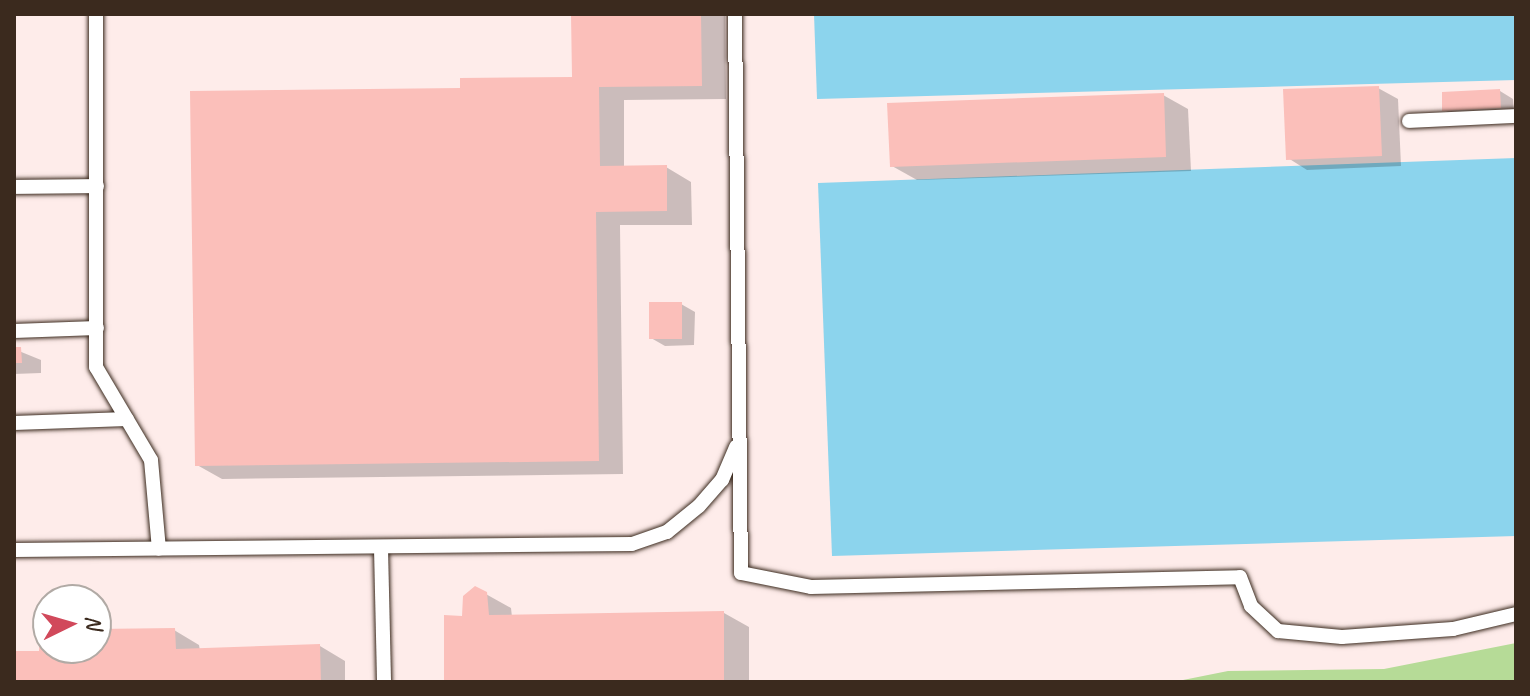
<!DOCTYPE html>
<html>
<head>
<meta charset="utf-8">
<style>
	body { margin:0 }
	#map { position:relative; width:1530px; height:696px; overflow:hidden; background:#fff; font-family:Caveat,sans-serif }
	div>[style] { position:absolute }
	[style*='--x'] { left:calc(var(--x)*1px); top:calc(var(--y)*1px); width:calc(var(--w)*1px); rotate:calc(var(--a)*1deg) }
	.built>* { inset:0; background:#feecea }
	.green>* { inset:0; background:#b6db97 }
	.water>* { inset:0; background:#8cd4ed }
	.shadow>* { inset:0; background:#0003 }
	.building>* { inset:0; background:#fbbfba }
	.roads { filter:drop-shadow(0 0 2px #3b2a1e) drop-shadow(0 0 2px #3b2a1e) }
	.lane>* { height:14px; margin:-7px; padding:0 7px; transform-origin:7px; border-radius:7px; background:#fff }
	span { translate:-50% -50%; white-space:nowrap; text-align:center; line-height:1.15; -webkit-text-stroke:6px #fff; paint-order:stroke }
	.frame { position:absolute; inset:0; border:16px solid #3b2a1e; pointer-events:none }
	.north { position:absolute; left:32px; top:584px; width:80px; height:80px; box-sizing:border-box; background:#fff; border:2px solid #b1aaa5; border-radius:50%; rotate:85deg; font-size:22px; font-weight:700; line-height:32px; text-align:center; color:#3b2a1e }
	.north::after { content:''; display:block; margin:auto; width:28px; height:36px; background:#d1495b; clip-path:polygon(50% 0,100% 100%,50% 72%,0 100%) }
</style>
</head>
<body>
<div id="map">
	<div class="built">
		<i style="clip-path:polygon(evenodd,14px 14px,1516px 14px,1516px 682px,14px 682px,14px 14px,48px 600px,96px 600px,96px 648px,48px 648px,48px 600px)"></i>
	</div>
	<div class="green">
		<i style="clip-path:polygon(1516px 643px,1516px 682px,1173px 682px,1228px 671px,1384px 669px)"></i>
	</div>
	<div class="water">
		<i style="clip-path:polygon(814px 14px,1516px 14px,1516px 80px,817px 99px)"></i>
		<i style="clip-path:polygon(1516px 158px,1516px 536px,832px 556px,818px 183px)"></i>
	</div>
	<div class="shadow">
		<i style="clip-path:polygon(573px 14px,725px 14px,726px 99px,624px 100px,624px 168px,666px 167px,691px 182px,692px 225px,620px 225px,623px 474px,222px 479px,197px 465px,462px 90px,574px 79px)"></i>
		<i style="clip-path:polygon(1378px 88px,1398px 99px,1401px 166px,1307px 170px,1288px 158px)"></i>
		<i style="clip-path:polygon(1500px 91px,1513px 99px,1514px 115px,1458px 117px,1444px 110px)"></i>
		<i style="clip-path:polygon(1163px 95px,1188px 109px,1191px 171px,917px 180px,892px 166px)"></i>
		<i style="clip-path:polygon(681px 304px,695px 312px,694px 345px,665px 346px,651px 338px)"></i>
		<i style="clip-path:polygon(14px 349px,41px 360px,41px 373px,14px 374px)"></i>
		<i style="clip-path:polygon(475px 588px,511px 608px,512px 617px,724px 613px,749px 627px,749px 682px,446px 682px)"></i>
		<i style="clip-path:polygon(174px 630px,199px 645px,200px 651px,320px 646px,345px 661px,345px 682px,14px 682px,14px 653px,41px 653px,48px 631px,48px 648px,96px 648px,96px 631px)"></i>
	</div>
	<div class="building">
		<i style="clip-path:polygon(571px 14px,701px 14px,702px 86px,599px 87px,600px 166px,667px 165px,667px 211px,596px 212px,599px 461px,195px 466px,190px 91px,460px 88px,460px 78px,572px 77px)"></i>
		<i style="clip-path:polygon(1379px 86px,1382px 156px,1286px 160px,1283px 89px)"></i>
		<i style="clip-path:polygon(1500px 89px,1501px 108px,1442px 111px,1442px 92px)"></i>
		<i style="clip-path:polygon(1164px 93px,1166px 157px,890px 167px,887px 103px)"></i>
		<i style="clip-path:polygon(649px 302px,682px 302px,682px 339px,649px 339px)"></i>
		<i style="clip-path:polygon(14px 347px,21px 347px,22px 363px,14px 363px)"></i>
		<i style="clip-path:polygon(475px 586px,487px 592px,489px 615px,724px 611px,724px 682px,444px 682px,444px 615px,462px 616px,463px 596px)"></i>
		<i style="clip-path:polygon(175px 628px,176px 649px,320px 644px,321px 682px,14px 682px,14px 651px,39px 651px,40px 629px,48px 629px,48px 648px,96px 648px,96px 629px)"></i>
	</div>
	<div class="roads">
		<div class="lane">
			<i style="--x:96;--y:14;--w:353;--a:90"></i>
			<i style="--x:96;--y:367;--w:108;--a:59.4"></i>
			<i style="--x:151;--y:460;--w:89;--a:84.9"></i>
			<i style="--x:735;--y:14;--w:559;--a:89.39"></i>
			<i style="--x:741;--y:573;--w:71;--a:11.3"></i>
			<i style="--x:811;--y:587;--w:429;--a:-1.3"></i>
			<i style="--x:1240;--y:577;--w:31;--a:69"></i>
			<i style="--x:1251;--y:606;--w:37;--a:43"></i>
			<i style="--x:1278;--y:631;--w:64;--a:5.4"></i>
			<i style="--x:1342;--y:637;--w:111;--a:-4.1"></i>
			<i style="--x:1453;--y:629;--w:65;--a:-13.4"></i>
			<i style="--x:1409;--y:121;--w:107;--a:-2.7"></i>
			<i style="--x:14;--y:187;--w:83;--a:-0.7"></i>
			<i style="--x:14;--y:331;--w:83;--a:-2.1"></i>
			<i style="--x:14;--y:423;--w:113;--a:-2"></i>
			<i style="--x:381;--y:548;--w:134;--a:88.7"></i>
			<i style="--x:14;--y:550;--w:618;--a:-0.56"></i>
			<i style="--x:632;--y:544;--w:37;--a:-19"></i>
			<i style="--x:667;--y:532;--w:41;--a:-39.1"></i>
			<i style="--x:699;--y:506;--w:35;--a:-49"></i>
			<i style="--x:722;--y:480;--w:36;--a:-67"></i>
		</div>
	</div>
	<div class="frame"></div>
	<div class="north">N</div>
</div>
</body>
</html>
